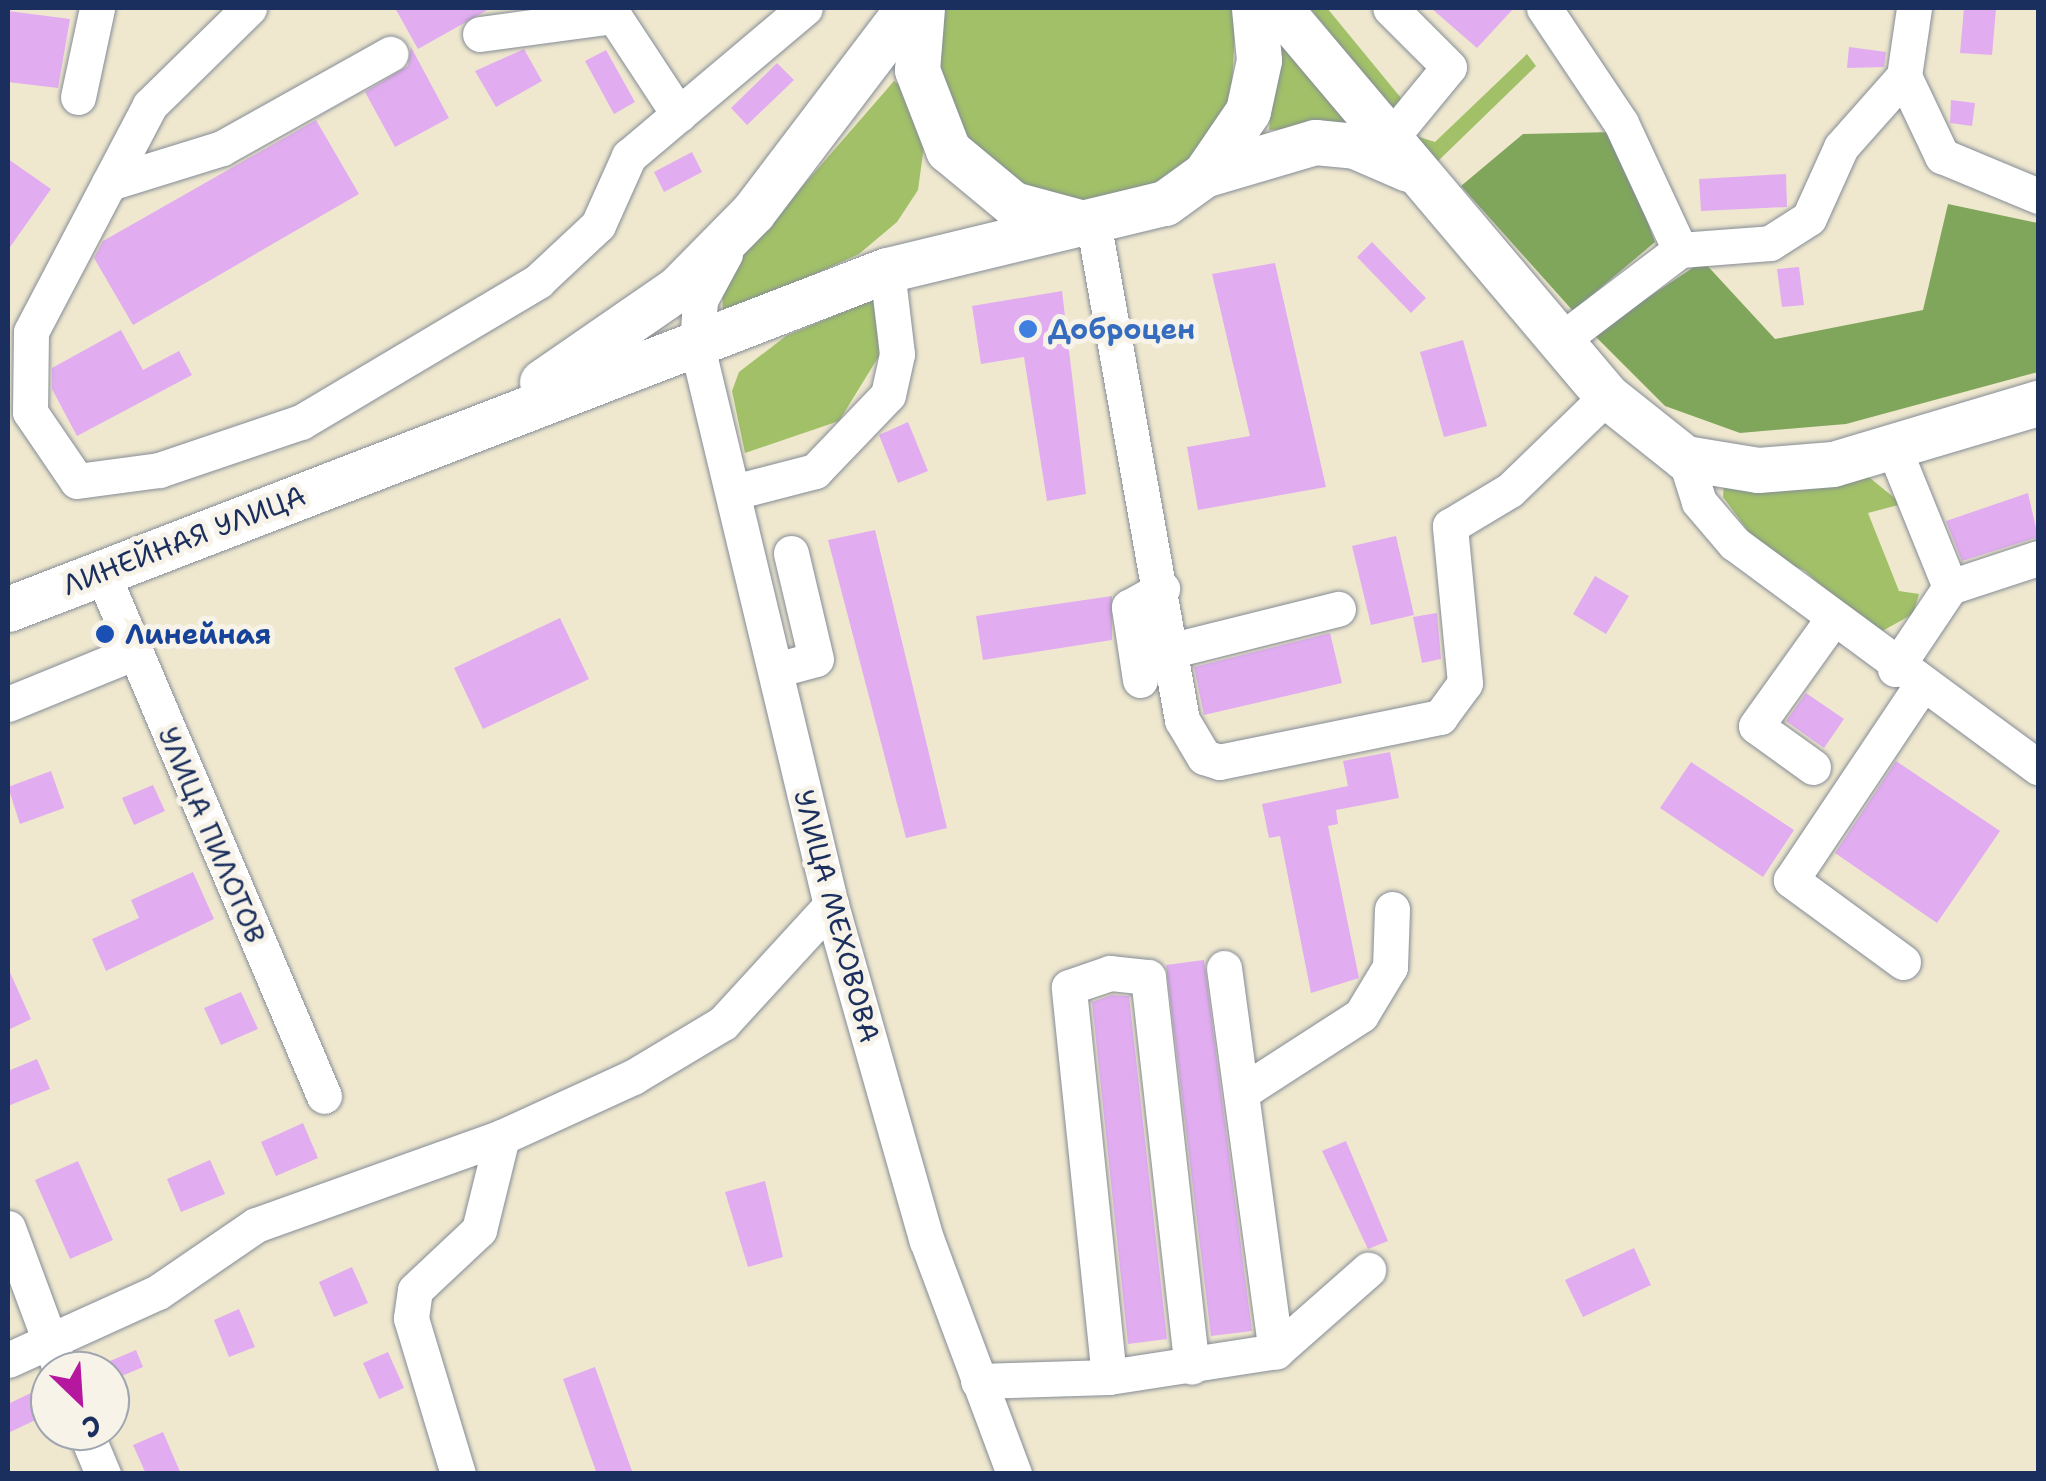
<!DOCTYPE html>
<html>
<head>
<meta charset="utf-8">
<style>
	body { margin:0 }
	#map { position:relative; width:2046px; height:1481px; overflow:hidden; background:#efe8cf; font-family:"Shantell Sans",sans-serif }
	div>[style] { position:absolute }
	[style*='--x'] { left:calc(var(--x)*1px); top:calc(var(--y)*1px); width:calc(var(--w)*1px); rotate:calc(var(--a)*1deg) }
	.green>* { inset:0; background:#a1c068 }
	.forest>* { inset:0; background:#80a65c }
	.building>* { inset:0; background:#e1adf0 }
	.roads { filter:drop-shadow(0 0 2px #858c96) drop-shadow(0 0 2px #858c96) }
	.minor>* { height:35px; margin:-17.5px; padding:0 17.5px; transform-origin:17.5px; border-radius:17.5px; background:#fff }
	.major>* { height:45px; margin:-22.5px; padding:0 22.5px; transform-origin:22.5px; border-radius:22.5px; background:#fff }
	.dots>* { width:28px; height:28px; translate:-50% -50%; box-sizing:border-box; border:5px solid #f7f3e8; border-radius:50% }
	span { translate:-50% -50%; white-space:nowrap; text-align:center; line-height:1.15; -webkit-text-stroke:10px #f7f3e8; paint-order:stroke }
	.shop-label { font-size:28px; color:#366cbe; font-weight:700 }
	.left { translate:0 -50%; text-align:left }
	.street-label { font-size:28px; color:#1b2f5e }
	.transit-label { font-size:28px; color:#164399; font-weight:700 }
	.frame { position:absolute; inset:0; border:10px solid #1b2f5e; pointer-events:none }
	.north { position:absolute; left:30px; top:1351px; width:100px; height:100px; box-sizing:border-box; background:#f7f3e8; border:2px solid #9fa5b1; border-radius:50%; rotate:155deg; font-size:28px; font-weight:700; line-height:40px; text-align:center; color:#1b2f5e }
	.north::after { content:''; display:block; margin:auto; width:35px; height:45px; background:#b5179e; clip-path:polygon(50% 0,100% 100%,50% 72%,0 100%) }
</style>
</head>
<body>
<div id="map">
	<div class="green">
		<i style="clip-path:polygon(939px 8px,1236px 8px,1231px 105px,1175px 176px,1120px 199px,1060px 201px,992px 170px,946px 111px,934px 37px)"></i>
		<i style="clip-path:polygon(1310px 8px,1327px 8px,1401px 98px,1394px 112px)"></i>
		<i style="clip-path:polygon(1278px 38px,1362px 125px,1269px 130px)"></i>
		<i style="clip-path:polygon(1527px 54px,1536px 66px,1435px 164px,1416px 136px,1435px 142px)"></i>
		<i style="clip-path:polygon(894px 81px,907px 90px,924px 146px,918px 190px,897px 222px,859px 254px,723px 316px,722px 279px)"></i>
		<i style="clip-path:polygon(877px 298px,879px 356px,839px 421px,745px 453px,732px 391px,739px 372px,786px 336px)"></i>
		<i style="clip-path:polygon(1865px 474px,1902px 504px,1868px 513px,1899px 591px,1919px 594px,1913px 614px,1875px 635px,1805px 571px,1763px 551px,1723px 497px,1724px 481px)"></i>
	</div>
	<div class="forest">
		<i style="clip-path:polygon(1615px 132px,1655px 242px,1573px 311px,1461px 186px,1523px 134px)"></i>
		<i style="clip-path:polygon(1948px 204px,2038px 223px,2038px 372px,1846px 424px,1740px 433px,1665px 406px,1593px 334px,1703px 261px,1775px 339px,1923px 310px)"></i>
	</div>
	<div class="building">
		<i style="clip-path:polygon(395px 8px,491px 8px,418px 49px)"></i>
		<i style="clip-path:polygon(1431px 8px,1514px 8px,1477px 48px)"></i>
		<i style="clip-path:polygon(1964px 8px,1996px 9px,1992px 55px,1960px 53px)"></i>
		<i style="clip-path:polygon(8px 11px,70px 19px,58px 88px,8px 82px)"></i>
		<i style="clip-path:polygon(411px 47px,449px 118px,395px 147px,365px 92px,408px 66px)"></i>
		<i style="clip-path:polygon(1849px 47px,1886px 52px,1884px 67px,1847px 68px)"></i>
		<i style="clip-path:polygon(524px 49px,542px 81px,496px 107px,475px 71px)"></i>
		<i style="clip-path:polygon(606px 50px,635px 102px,614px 114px,585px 61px)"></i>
		<i style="clip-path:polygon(777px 63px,794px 80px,747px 125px,731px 108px)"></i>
		<i style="clip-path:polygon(1951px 100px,1975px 103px,1972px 126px,1950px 123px)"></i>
		<i style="clip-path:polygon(316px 120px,359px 194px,133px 325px,94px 258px,103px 241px)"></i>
		<i style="clip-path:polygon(692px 152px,702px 172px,664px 192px,654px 172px)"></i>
		<i style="clip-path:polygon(8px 159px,51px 189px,8px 250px)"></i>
		<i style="clip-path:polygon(1786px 174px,1787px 207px,1701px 211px,1699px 179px)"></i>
		<i style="clip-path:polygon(1372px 242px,1426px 298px,1411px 313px,1357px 257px)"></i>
		<i style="clip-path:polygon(1275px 263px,1326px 487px,1198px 510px,1187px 447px,1250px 436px,1212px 274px)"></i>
		<i style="clip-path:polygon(1799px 267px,1804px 305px,1782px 307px,1777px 269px)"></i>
		<i style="clip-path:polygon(1062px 291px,1086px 494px,1047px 501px,1024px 357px,981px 364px,972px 306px)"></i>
		<i style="clip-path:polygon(121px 330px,143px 370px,179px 351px,192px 375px,77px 436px,52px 389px,52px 368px)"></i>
		<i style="clip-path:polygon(1463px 340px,1487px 426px,1444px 437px,1420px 352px)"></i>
		<i style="clip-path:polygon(908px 422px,928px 471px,898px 483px,879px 435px)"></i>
		<i style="clip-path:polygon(2028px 493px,2038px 537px,1962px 561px,1946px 521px)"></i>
		<i style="clip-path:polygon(875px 530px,947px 828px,906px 838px,828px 540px)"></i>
		<i style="clip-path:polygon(1396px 536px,1414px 615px,1371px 625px,1352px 546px)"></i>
		<i style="clip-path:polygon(1595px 576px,1629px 596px,1606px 634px,1573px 614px)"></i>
		<i style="clip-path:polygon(1112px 596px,1112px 640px,983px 660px,976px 616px)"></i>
		<i style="clip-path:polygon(1437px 613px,1441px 659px,1422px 663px,1413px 617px)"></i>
		<i style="clip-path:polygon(560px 618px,589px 679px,483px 729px,454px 668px)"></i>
		<i style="clip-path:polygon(1330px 633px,1342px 683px,1204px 715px,1194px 667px)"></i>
		<i style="clip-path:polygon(1806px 693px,1844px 719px,1824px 748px,1786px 721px)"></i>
		<i style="clip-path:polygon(1390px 752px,1399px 798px,1336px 810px,1338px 824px,1328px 826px,1359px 978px,1311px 993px,1280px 836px,1269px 838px,1262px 804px,1348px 786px,1343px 761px)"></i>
		<i style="clip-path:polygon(1896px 761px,2000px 831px,1937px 923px,1835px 853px)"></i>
		<i style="clip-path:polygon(1691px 762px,1794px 830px,1763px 877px,1660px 808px)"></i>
		<i style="clip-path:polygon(51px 771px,64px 808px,20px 824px,8px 787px)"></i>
		<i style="clip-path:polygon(153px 785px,165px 811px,134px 825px,122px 798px)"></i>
		<i style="clip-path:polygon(193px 872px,214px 919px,106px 971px,92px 939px,139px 918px,131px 900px)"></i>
		<i style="clip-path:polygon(1204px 960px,1252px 1331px,1211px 1336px,1166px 965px)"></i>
		<i style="clip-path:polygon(8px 968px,31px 1019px,8px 1030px)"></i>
		<i style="clip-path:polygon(241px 992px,258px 1029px,221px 1045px,204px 1008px)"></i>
		<i style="clip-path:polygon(1112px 995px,1129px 996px,1167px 1339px,1128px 1344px,1092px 1002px)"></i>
		<i style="clip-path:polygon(37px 1059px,50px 1089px,8px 1106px,8px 1071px)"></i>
		<i style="clip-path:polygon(303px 1123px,318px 1158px,276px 1176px,261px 1142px)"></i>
		<i style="clip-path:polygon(1346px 1141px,1388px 1241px,1368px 1249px,1322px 1151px)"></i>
		<i style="clip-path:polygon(210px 1160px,225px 1194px,181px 1212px,167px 1179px)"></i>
		<i style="clip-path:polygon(78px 1161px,113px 1240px,70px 1259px,35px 1180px)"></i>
		<i style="clip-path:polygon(765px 1181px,783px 1257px,748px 1267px,725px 1192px)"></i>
		<i style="clip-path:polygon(1634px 1248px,1651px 1285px,1583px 1317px,1565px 1280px)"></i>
		<i style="clip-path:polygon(352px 1267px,368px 1303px,334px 1317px,319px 1282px)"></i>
		<i style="clip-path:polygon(239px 1309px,255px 1347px,229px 1357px,214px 1320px)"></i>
		<i style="clip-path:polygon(136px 1350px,143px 1367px,110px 1381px,110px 1361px)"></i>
		<i style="clip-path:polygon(388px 1352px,404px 1388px,379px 1399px,363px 1363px)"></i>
		<i style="clip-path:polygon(595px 1367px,633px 1474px,597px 1474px,563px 1379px)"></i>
		<i style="clip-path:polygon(33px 1392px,44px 1416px,8px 1433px,8px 1404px)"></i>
		<i style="clip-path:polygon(163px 1432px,181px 1474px,146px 1474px,133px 1445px)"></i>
	</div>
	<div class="roads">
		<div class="minor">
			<i style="--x:249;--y:8;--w:139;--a:135.6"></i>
			<i style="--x:150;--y:105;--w:256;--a:117.7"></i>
			<i style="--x:31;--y:332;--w:80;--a:90.7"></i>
			<i style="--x:30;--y:412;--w:83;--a:55.7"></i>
			<i style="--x:77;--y:481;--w:83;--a:-7.6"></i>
			<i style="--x:159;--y:470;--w:150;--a:-18.7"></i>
			<i style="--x:301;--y:422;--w:276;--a:-30.7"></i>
			<i style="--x:538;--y:281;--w:82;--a:-43"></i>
			<i style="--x:598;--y:225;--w:76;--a:-65.8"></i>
			<i style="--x:629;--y:156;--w:230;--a:-40.1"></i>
			<i style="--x:1544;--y:8;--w:138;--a:56.2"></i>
			<i style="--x:1621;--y:123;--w:140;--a:65.1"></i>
			<i style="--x:1680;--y:250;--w:90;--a:-4.4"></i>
			<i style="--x:1770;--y:243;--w:46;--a:-32.7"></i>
			<i style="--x:1809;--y:218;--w:78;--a:-65.7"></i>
			<i style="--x:1841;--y:147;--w:95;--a:-48.4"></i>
			<i style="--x:1904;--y:76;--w:69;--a:-81.6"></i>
			<i style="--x:480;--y:34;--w:135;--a:-7.7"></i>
			<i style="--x:614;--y:16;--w:118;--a:56.7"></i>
			<i style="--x:1904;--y:76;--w:89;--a:64.6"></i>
			<i style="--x:1942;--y:156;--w:104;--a:22.6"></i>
			<i style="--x:78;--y:97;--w:91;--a:-77.9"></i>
			<i style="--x:1389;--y:140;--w:94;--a:-50.6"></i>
			<i style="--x:1449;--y:67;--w:83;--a:-135"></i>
			<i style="--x:109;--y:183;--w:118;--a:-17.2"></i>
			<i style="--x:222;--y:148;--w:193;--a:-29.2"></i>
			<i style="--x:1093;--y:221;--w:507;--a:79.89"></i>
			<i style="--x:1182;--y:720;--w:43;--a:59.3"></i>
			<i style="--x:1204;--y:757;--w:16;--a:18"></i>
			<i style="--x:1219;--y:762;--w:226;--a:-11.5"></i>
			<i style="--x:1440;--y:717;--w:42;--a:-53.7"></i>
			<i style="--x:1465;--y:683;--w:158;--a:-95.5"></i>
			<i style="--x:1450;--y:526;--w:70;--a:-31"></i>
			<i style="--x:1510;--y:490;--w:135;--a:-44.1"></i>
			<i style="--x:725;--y:254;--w:52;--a:118.5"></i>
			<i style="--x:700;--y:300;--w:46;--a:93.7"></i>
			<i style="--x:697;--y:346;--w:575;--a:76.52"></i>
			<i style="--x:831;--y:905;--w:349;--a:74.1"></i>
			<i style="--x:927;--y:1241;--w:249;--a:69.5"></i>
			<i style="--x:1560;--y:341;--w:151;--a:-37.2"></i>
			<i style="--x:1894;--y:449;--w:149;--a:67.9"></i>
			<i style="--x:1950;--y:587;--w:93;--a:-18.2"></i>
			<i style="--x:1685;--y:458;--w:46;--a:72.3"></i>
			<i style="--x:1699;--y:502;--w:54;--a:49.5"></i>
			<i style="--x:1734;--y:543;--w:378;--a:36.4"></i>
			<i style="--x:734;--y:492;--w:84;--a:-14.5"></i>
			<i style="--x:815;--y:471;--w:105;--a:-46.2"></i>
			<i style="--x:888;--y:395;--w:42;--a:-77.6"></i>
			<i style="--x:897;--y:354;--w:85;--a:-96.8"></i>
			<i style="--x:102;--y:573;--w:568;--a:67"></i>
			<i style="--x:1173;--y:650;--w:170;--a:-14"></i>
			<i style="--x:1895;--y:669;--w:99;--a:-56.1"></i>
			<i style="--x:776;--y:670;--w:41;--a:-15.4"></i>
			<i style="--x:816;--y:659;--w:109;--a:-103.3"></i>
			<i style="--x:1140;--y:680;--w:74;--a:-98.6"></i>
			<i style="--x:1129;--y:607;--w:38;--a:-29"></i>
			<i style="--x:8;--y:704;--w:135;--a:-22.2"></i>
			<i style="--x:1813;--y:767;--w:70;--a:-144.3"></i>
			<i style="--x:1756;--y:726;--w:130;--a:-54.4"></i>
			<i style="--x:1903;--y:962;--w:139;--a:-143.8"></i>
			<i style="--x:1791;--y:880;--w:234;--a:-56.2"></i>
			<i style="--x:1224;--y:968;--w:387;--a:82.3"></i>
			<i style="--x:1242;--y:1092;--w:142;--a:-32.9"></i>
			<i style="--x:1361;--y:1015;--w:56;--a:-58.9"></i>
			<i style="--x:1390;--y:967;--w:58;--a:-88"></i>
			<i style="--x:8;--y:1228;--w:153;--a:69.7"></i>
			<i style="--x:8;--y:1360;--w:165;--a:-24.4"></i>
			<i style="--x:158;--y:1292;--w:119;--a:-34.4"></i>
			<i style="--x:256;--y:1225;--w:261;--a:-19.7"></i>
			<i style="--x:502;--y:1137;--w:144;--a:-24.6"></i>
			<i style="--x:633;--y:1077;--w:105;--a:-31"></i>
			<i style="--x:723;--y:1023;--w:160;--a:-47.5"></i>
			<i style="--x:1109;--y:1377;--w:392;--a:-95.9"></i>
			<i style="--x:1069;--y:987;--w:43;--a:-18.9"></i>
			<i style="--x:1110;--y:973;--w:38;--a:6"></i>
			<i style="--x:1148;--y:977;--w:392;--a:83.6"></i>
			<i style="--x:978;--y:1381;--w:131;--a:-1.7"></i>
			<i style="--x:1109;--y:1377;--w:169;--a:-8.8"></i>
			<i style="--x:1276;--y:1351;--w:123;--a:-41.4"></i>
			<i style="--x:85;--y:1431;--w:47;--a:67.3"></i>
			<i style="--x:458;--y:1474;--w:163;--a:-106.8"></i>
			<i style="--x:411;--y:1318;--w:28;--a:-82"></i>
			<i style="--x:415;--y:1290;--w:88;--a:-43.2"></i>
			<i style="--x:479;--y:1230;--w:96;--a:-76.1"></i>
		</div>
		<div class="major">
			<i style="--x:922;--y:8;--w:62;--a:94.6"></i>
			<i style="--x:917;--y:70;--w:86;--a:68.8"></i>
			<i style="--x:948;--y:150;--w:85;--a:39.7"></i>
			<i style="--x:1013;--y:204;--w:65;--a:15.1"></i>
			<i style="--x:1279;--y:8;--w:508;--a:49.79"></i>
			<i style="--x:1607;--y:396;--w:100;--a:38.5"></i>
			<i style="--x:1685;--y:458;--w:74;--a:9.3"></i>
			<i style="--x:1758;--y:470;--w:75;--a:-4.6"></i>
			<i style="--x:1833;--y:464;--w:214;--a:-16.6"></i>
			<i style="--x:1207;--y:174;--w:113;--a:-16.5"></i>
			<i style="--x:1315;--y:142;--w:40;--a:5.7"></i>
			<i style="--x:1355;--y:146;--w:58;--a:23.5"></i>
			<i style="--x:542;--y:382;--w:164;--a:-34.6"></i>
			<i style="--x:677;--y:289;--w:108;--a:-45.4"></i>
			<i style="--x:753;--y:212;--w:256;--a:-52.8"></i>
			<i style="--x:8;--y:609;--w:942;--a:-21.09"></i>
			<i style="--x:887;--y:270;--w:286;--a:-13.6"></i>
			<i style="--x:1165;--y:203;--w:49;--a:-35.9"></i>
			<i style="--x:1205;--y:174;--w:76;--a:-55.7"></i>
			<i style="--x:1248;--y:111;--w:52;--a:-77.8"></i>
			<i style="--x:1259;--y:60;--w:52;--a:-95.5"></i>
		</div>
	</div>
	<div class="dots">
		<i style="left:1028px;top:329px;background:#3f7fe0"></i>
		<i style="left:105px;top:634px;background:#1a4fb4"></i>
	</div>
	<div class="shop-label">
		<span class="left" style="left:1048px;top:329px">Доброцен</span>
	</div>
	<div class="street-label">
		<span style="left:184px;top:540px;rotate:-21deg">ЛИНЕЙНАЯ УЛИЦА</span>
		<span style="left:212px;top:835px;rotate:67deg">УЛИЦА ПИЛОТОВ</span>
		<span style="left:837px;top:916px;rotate:75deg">УЛИЦА МЕХОВОВА</span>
	</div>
	<div class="transit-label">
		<span class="left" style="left:125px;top:634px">Линейная</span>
	</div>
	<div class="frame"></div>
	<div class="north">С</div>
</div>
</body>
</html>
